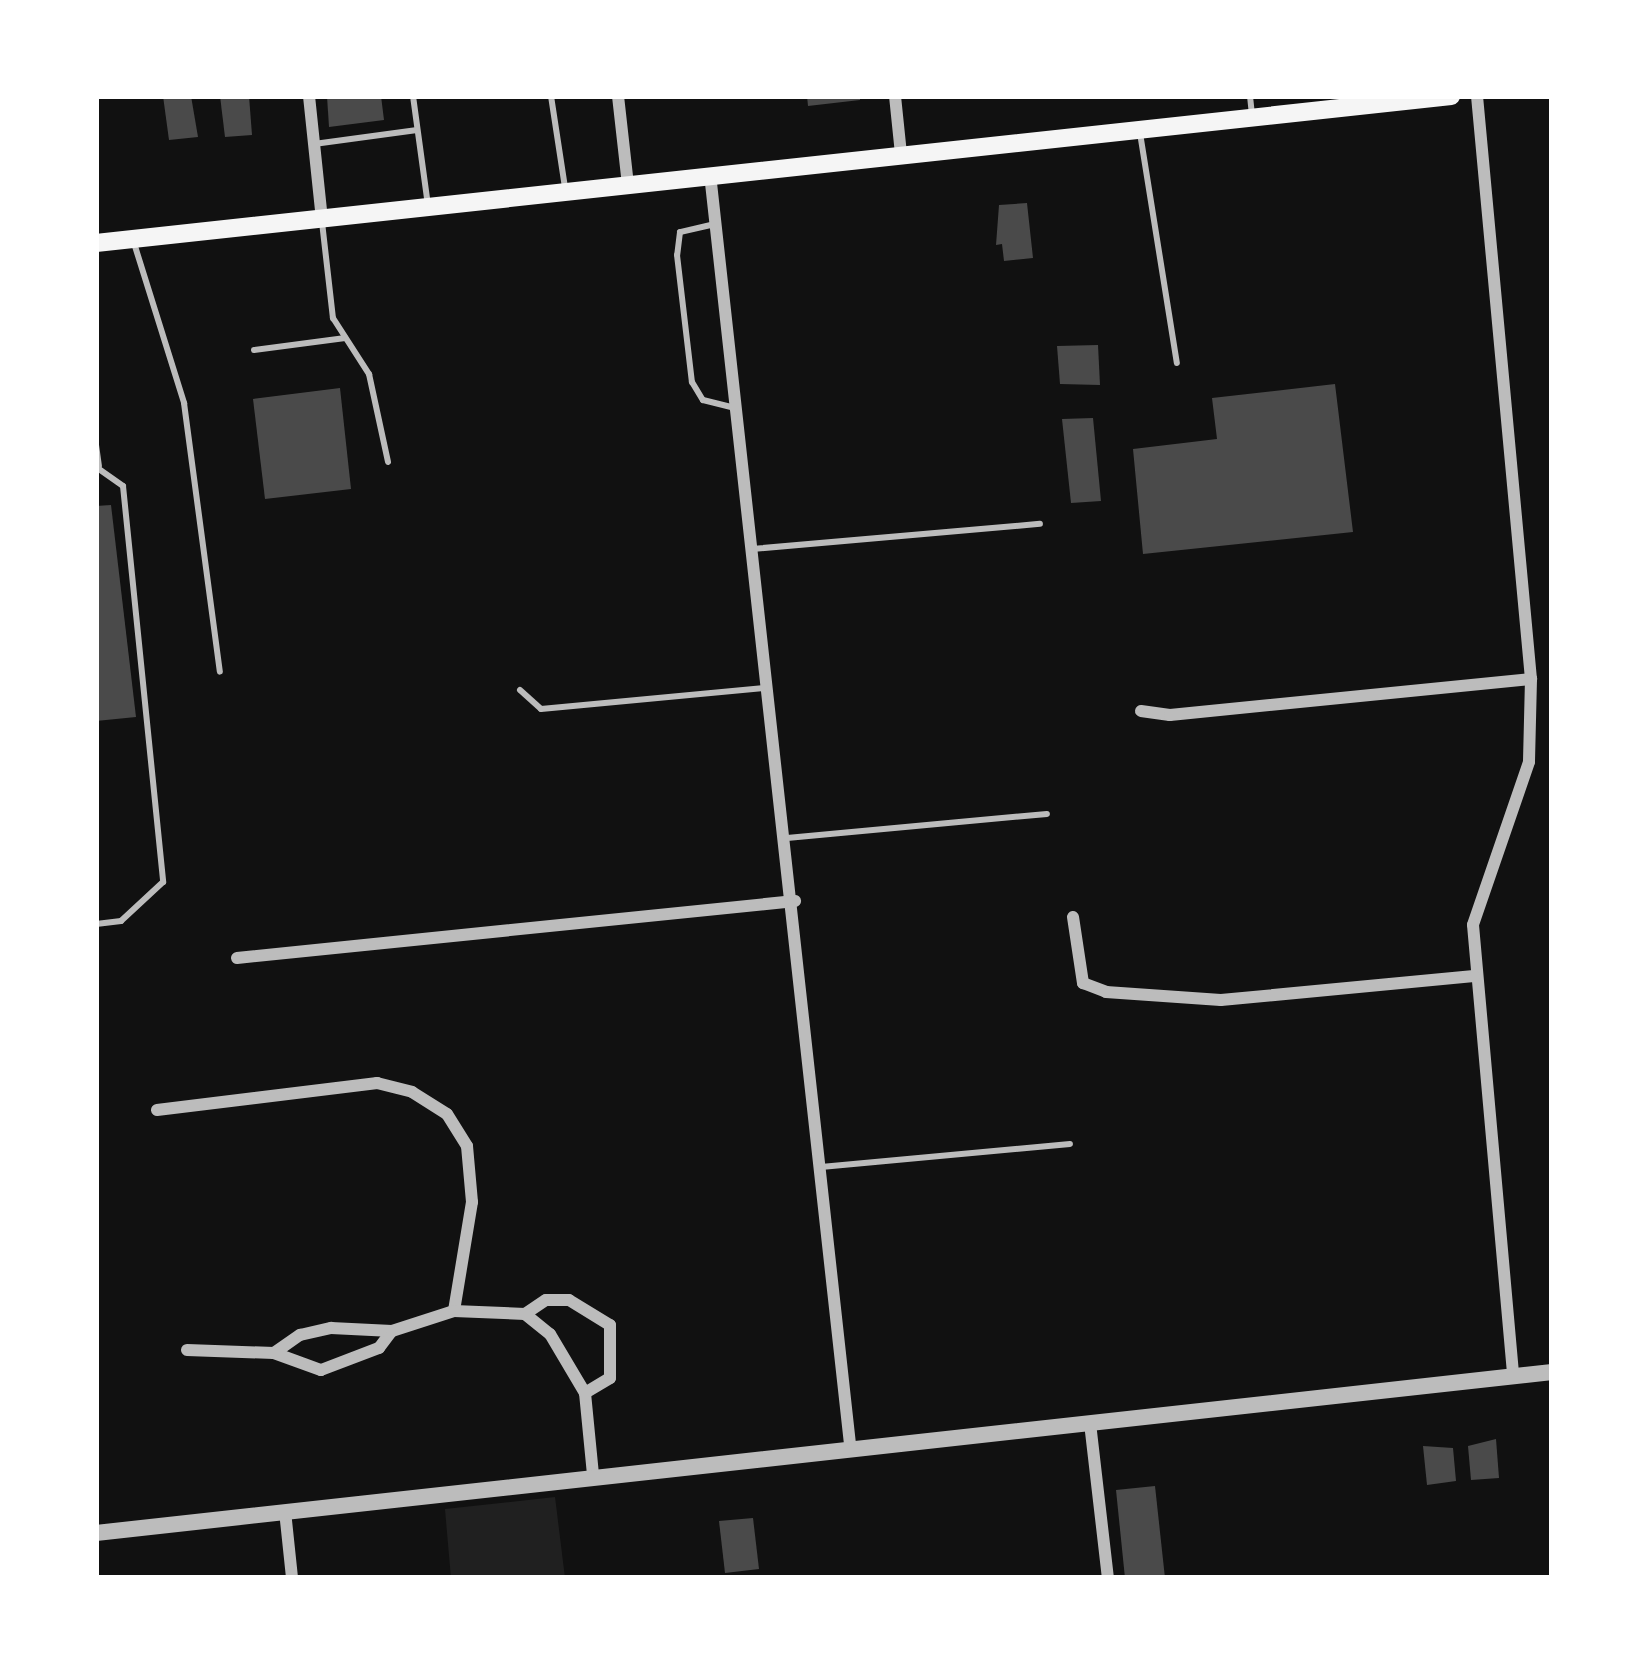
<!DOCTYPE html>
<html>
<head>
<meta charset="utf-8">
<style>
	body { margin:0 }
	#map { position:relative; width:1648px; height:1674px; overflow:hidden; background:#111; font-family:Quicksand,sans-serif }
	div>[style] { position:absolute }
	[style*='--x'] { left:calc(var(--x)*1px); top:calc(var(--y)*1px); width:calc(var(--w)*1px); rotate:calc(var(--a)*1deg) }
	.green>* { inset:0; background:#202020 }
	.building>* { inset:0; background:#4a4a4a }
	.service>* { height:6px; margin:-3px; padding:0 3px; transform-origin:3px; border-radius:3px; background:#bcbcbc }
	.minor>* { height:12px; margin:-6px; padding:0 6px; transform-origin:6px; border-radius:6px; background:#bcbcbc }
	.tertiary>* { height:16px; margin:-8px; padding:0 8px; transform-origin:8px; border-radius:8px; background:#bcbcbc }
	.secondary>* { height:18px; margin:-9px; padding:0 9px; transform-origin:9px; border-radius:9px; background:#f5f5f5 }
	span { translate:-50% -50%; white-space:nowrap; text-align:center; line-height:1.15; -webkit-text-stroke:12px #fff; paint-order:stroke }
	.frame { position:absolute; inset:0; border:99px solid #fff; pointer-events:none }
</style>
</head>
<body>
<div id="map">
	<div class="green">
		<i style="clip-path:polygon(555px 1497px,565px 1578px,451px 1578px,445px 1509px)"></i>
	</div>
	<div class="building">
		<i style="clip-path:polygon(163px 96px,191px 96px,198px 137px,169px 140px)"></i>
		<i style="clip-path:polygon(220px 96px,249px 96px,252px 135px,225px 137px)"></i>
		<i style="clip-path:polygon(327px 96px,381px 96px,384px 120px,329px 127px)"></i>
		<i style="clip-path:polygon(807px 96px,860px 96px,860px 100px,808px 106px)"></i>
		<i style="clip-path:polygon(1027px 203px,1033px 258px,1004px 261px,1002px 244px,996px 245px,999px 205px)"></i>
		<i style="clip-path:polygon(1098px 345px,1100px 385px,1060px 384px,1057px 346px)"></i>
		<i style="clip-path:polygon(1335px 384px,1353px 532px,1143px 554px,1133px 449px,1217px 439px,1212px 398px)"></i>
		<i style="clip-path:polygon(340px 388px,351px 489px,265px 499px,253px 399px)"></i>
		<i style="clip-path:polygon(1093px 418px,1101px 501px,1071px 503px,1062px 419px)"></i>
		<i style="clip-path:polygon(111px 505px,136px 717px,96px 721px,96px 506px)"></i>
		<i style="clip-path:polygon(1496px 1439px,1499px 1478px,1471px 1480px,1468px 1446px)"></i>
		<i style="clip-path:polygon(1423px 1446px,1453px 1448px,1456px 1481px,1427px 1485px)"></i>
		<i style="clip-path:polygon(1155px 1486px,1165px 1578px,1125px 1578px,1116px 1490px)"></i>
		<i style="clip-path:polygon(753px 1518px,759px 1569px,725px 1573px,719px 1521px)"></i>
	</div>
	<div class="service">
		<i style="--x:413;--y:96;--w:110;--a:82.2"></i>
		<i style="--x:551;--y:96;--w:93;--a:81.3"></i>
		<i style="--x:1250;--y:96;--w:20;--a:84"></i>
		<i style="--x:1140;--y:133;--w:233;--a:80.9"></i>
		<i style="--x:314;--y:144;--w:104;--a:-7.7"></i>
		<i style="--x:322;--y:222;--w:97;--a:83.5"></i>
		<i style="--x:333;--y:318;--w:67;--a:57.3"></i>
		<i style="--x:369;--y:374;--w:90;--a:77.8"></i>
		<i style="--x:715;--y:224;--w:36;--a:167"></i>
		<i style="--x:680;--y:232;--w:23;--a:97"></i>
		<i style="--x:677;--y:255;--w:128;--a:83.3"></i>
		<i style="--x:692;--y:382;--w:21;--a:59"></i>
		<i style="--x:703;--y:400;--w:32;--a:14"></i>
		<i style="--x:134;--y:243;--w:168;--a:72.6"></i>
		<i style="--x:184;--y:403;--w:271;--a:82.4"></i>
		<i style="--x:254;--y:350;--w:92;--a:-7.5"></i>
		<i style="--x:96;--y:445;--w:21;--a:82"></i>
		<i style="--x:96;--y:467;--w:33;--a:35"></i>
		<i style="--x:123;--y:486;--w:398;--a:84.2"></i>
		<i style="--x:163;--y:882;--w:57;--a:137.1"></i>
		<i style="--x:121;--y:921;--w:25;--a:173"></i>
		<i style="--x:752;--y:549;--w:289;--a:-5"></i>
		<i style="--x:520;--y:690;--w:28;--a:42"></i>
		<i style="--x:541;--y:709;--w:225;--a:-5.4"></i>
		<i style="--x:787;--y:838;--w:261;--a:-5.3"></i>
		<i style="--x:821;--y:1167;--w:250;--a:-5.3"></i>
	</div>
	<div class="minor">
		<i style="--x:309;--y:96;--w:124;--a:84"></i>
		<i style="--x:618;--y:96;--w:90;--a:83.6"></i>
		<i style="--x:895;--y:96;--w:58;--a:84.1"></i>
		<i style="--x:1477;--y:96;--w:585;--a:84.71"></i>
		<i style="--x:1531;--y:679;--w:83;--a:91.4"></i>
		<i style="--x:1529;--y:762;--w:172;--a:109"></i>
		<i style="--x:1473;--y:925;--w:452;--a:84.9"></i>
		<i style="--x:710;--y:174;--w:1279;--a:83.71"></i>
		<i style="--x:1141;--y:711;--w:29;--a:8"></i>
		<i style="--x:1170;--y:715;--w:363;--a:-5.7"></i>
		<i style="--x:1073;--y:917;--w:67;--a:81.4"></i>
		<i style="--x:1083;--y:983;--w:25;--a:21"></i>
		<i style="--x:1106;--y:992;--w:115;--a:4"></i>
		<i style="--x:1221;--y:1000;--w:254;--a:-5.4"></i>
		<i style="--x:237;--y:958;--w:561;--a:-5.83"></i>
		<i style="--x:157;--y:1110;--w:222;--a:-7"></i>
		<i style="--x:377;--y:1083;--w:36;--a:14"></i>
		<i style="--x:412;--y:1092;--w:41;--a:32.2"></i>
		<i style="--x:447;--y:1114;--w:38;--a:58"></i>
		<i style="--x:467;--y:1146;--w:56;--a:84.9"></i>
		<i style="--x:472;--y:1202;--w:110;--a:99.4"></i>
		<i style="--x:525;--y:1314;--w:25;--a:-34"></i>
		<i style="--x:546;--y:1300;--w:23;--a:0"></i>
		<i style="--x:569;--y:1300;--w:48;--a:31.4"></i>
		<i style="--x:610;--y:1325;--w:53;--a:90"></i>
		<i style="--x:610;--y:1378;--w:29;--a:149"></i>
		<i style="--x:187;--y:1350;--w:87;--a:2"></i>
		<i style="--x:274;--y:1353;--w:50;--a:19.9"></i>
		<i style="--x:321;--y:1370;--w:62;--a:-20.8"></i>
		<i style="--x:379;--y:1348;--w:21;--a:-53"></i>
		<i style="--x:274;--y:1353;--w:32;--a:-35"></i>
		<i style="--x:300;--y:1335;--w:32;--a:-13"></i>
		<i style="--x:331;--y:1328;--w:61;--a:2.8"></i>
		<i style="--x:392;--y:1331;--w:65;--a:-17.9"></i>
		<i style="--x:454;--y:1311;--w:71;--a:2.4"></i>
		<i style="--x:525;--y:1314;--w:32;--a:39"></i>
		<i style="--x:550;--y:1334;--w:69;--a:59.3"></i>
		<i style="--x:585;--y:1393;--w:82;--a:84.4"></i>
		<i style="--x:1090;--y:1423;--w:156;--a:83.4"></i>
		<i style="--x:285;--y:1511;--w:67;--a:84"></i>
	</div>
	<div class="tertiary">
		<i style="--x:96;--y:1533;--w:1465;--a:-6.31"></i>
	</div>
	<div class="secondary">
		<i style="--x:96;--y:243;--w:1363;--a:-6.19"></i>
	</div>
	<div class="frame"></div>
</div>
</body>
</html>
